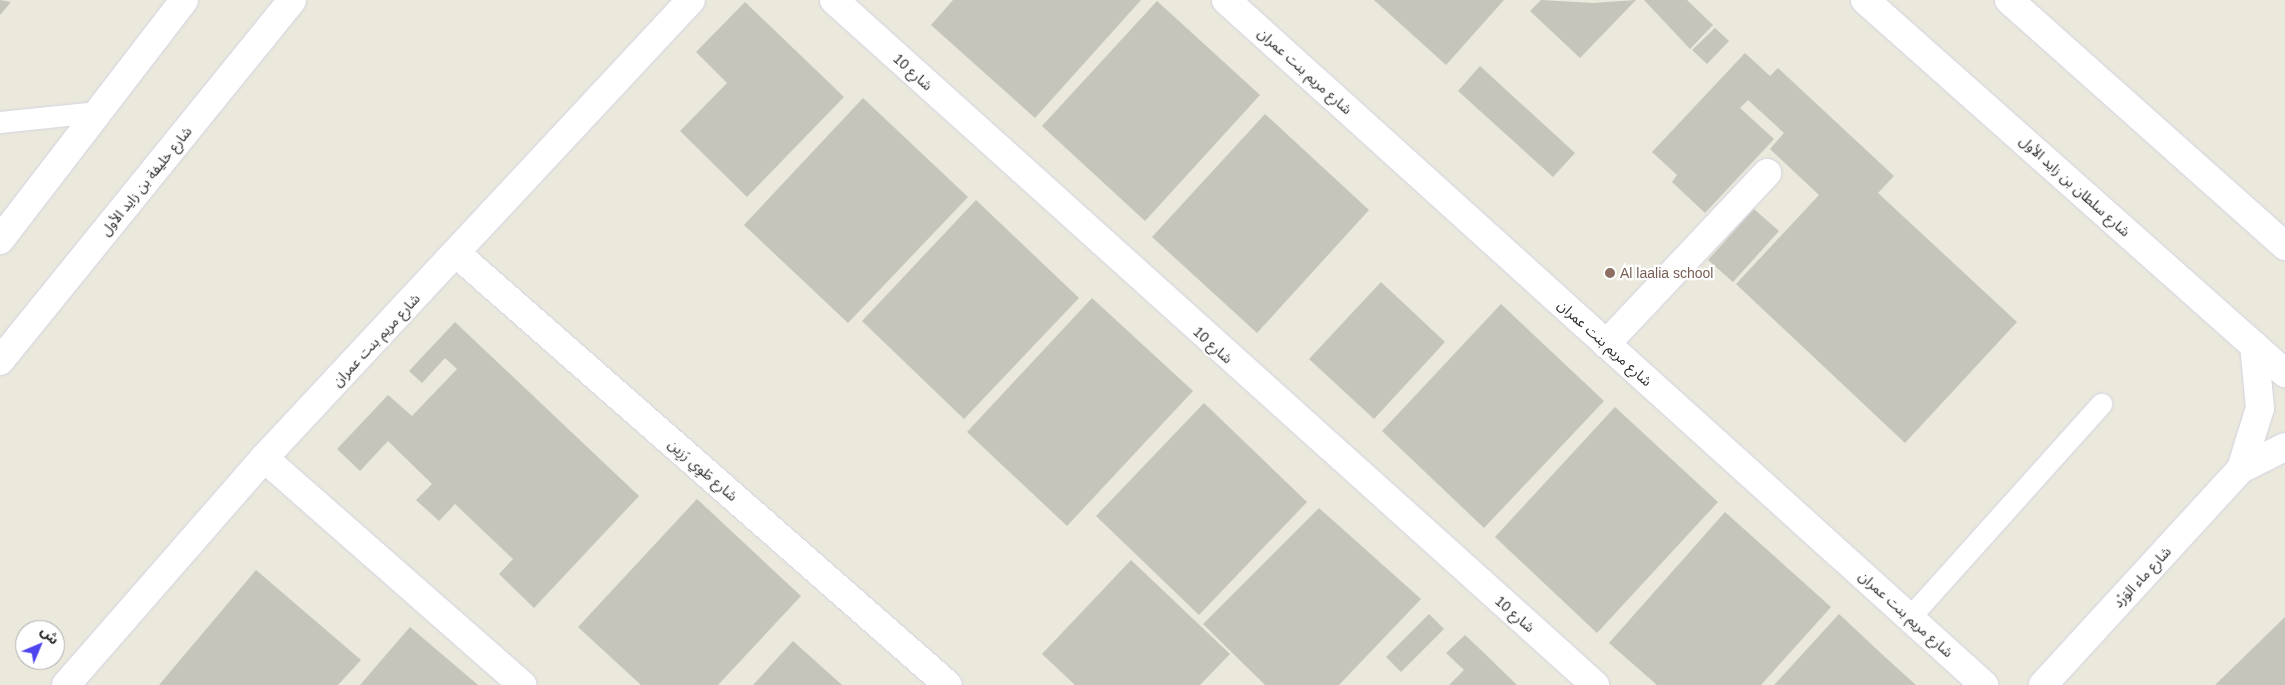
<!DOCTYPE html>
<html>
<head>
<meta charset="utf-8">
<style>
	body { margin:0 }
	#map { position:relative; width:2285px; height:685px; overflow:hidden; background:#ebe8dc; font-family:Arial,"Noto Sans Arabic",sans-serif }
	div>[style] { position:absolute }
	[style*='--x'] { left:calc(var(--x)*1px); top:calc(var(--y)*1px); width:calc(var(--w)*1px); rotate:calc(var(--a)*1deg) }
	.building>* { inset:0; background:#c6c5bc }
	.roads { filter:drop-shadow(0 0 1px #d2d2e2) drop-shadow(0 0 1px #d2d2e2) }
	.lane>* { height:21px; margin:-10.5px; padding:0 10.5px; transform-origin:10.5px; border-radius:10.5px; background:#fff }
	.street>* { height:28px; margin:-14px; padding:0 14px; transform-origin:14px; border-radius:14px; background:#fff }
	.secondary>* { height:28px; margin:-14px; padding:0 14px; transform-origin:14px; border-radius:14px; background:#fff }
	.dots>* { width:14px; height:14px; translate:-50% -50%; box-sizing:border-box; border:2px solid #fff; border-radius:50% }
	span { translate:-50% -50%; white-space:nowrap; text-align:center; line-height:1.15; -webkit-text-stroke:4.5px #fff; paint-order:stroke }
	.street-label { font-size:14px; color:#2a2a2a }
	.education-label { font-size:14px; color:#785e54 }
	.left { translate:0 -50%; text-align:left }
	.north { position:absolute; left:15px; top:620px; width:50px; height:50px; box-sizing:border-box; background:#fff; border:1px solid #aaa; border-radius:50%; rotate:45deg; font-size:14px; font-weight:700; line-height:20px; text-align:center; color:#2a2a2a }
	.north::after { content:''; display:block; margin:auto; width:18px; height:22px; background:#4f45ef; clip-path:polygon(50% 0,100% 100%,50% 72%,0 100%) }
</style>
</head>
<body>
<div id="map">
	<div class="building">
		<i style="clip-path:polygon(0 0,11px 2px,0 15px)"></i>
		<i style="clip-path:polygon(953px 0,1141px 0,1035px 118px,931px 25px)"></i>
		<i style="clip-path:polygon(1374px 0,1504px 0,1446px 65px)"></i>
		<i style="clip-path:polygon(1541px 0,1593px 3px,1636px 0,1580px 58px,1530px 11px)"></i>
		<i style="clip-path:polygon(1644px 0,1687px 0,1713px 25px,1690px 49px)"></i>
		<i style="clip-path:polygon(1157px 1px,1260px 95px,1145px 221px,1042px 126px)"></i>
		<i style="clip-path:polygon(745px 2px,844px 97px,747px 197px,680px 131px,727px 83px,696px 52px)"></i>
		<i style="clip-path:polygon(1715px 28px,1729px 41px,1707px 64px,1692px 50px)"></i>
		<i style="clip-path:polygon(1745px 53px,1770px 76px,1778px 68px,1894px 176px,1878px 193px,2017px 322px,1905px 443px,1736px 284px,1819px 195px,1770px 149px,1784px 133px,1748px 100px,1740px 108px,1774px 139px,1705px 213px,1672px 182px,1677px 175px,1652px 152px)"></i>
		<i style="clip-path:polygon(1480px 66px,1575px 153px,1553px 177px,1458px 91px)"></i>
		<i style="clip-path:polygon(863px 98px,968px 197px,848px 323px,744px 225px)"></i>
		<i style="clip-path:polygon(1265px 114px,1369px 210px,1257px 333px,1152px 237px)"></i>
		<i style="clip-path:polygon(976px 200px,1079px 298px,964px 419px,862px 321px)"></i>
		<i style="clip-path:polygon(1754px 209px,1779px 231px,1733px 282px,1708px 260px)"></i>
		<i style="clip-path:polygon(1381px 282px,1445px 342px,1374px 419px,1309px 359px)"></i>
		<i style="clip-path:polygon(1092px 298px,1193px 391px,1067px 526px,967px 432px)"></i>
		<i style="clip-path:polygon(1501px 304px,1604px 401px,1484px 528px,1382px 431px)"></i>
		<i style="clip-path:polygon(455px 322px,639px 496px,534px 608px,499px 574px,513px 559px,455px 504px,439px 521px,416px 500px,432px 484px,388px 441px,360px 471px,337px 449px,388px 395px,412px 416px,457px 369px,445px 358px,422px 383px,409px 371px)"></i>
		<i style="clip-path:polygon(1204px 403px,1307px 502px,1199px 615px,1096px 516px)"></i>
		<i style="clip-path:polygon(1615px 407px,1718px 502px,1597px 633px,1495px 537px)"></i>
		<i style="clip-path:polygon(697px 499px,801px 596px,718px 685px,641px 685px,578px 627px)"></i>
		<i style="clip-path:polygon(1319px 508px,1421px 599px,1339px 685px,1265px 685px,1203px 624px)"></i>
		<i style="clip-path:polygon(1725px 512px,1831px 607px,1761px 685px,1657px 685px,1609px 643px)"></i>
		<i style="clip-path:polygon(1131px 560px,1230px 654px,1200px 685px,1075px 685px,1042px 654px)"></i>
		<i style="clip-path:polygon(256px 570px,361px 660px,338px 685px,159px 685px)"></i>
		<i style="clip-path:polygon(1429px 614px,1444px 629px,1401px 672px,1386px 657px)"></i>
		<i style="clip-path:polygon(1839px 614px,1885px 657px,1916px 685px,1774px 685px)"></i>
		<i style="clip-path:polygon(2285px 617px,2285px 685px,2215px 685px)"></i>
		<i style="clip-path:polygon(410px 627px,478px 685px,360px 685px)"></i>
		<i style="clip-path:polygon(1465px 635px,1482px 651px,1517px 685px,1449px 685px,1464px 670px,1446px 653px)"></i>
		<i style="clip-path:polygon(793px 641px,842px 685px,753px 685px)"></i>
	</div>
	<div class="roads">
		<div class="lane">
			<i style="--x:0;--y:122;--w:98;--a:-5.9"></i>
			<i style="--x:1909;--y:618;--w:288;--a:-48.1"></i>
		</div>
		<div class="street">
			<i style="--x:834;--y:0;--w:1024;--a:41.99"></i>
			<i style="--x:1226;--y:0;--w:1022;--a:42.1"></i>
			<i style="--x:457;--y:254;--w:653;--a:41.28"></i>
			<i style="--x:1606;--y:344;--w:235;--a:-46.7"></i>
			<i style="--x:264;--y:458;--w:344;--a:41.3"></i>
			<i style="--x:2241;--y:469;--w:64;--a:-72.7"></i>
			<i style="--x:2260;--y:408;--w:63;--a:-95.4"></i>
			<i style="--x:66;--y:685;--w:301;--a:-48.9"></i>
			<i style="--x:264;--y:458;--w:626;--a:-47.01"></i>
			<i style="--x:2043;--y:685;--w:293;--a:-47.5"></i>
			<i style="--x:2241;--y:469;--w:49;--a:-26.6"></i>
		</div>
		<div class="secondary">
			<i style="--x:1865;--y:0;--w:562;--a:41.61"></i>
			<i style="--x:2009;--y:0;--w:370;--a:41.7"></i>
			<i style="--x:0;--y:240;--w:302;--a:-52.5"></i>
			<i style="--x:0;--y:361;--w:464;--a:-51"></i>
		</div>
	</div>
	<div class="dots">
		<i style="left:1610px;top:273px;background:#8d6e63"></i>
	</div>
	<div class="street-label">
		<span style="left:1305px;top:71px;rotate:42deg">شارع مريم بنت عمران</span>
		<span style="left:913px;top:72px;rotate:42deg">شارع 10</span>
		<span style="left:146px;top:181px;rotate:-51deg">شارع خليفة بن زايد الأول</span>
		<span style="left:2075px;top:186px;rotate:42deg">شارع سلطان بن زايد الأول</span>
		<span style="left:376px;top:340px;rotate:-47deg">شارع مريم بنت عمران</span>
		<span style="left:1605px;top:343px;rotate:42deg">شارع مريم بنت عمران</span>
		<span style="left:1213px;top:345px;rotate:42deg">شارع 10</span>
		<span style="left:703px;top:470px;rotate:41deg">شارع طَوِي رَزِين</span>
		<span style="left:2142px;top:577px;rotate:-47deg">شارع ماء الوَرْد</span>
		<span style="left:1515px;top:614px;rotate:41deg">شارع 10</span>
		<span style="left:1906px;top:614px;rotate:42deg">شارع مريم بنت عمران</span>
	</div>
	<div class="education-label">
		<span class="left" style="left:1620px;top:273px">Al laalia school</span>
	</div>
	<div class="north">ش</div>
</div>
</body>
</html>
